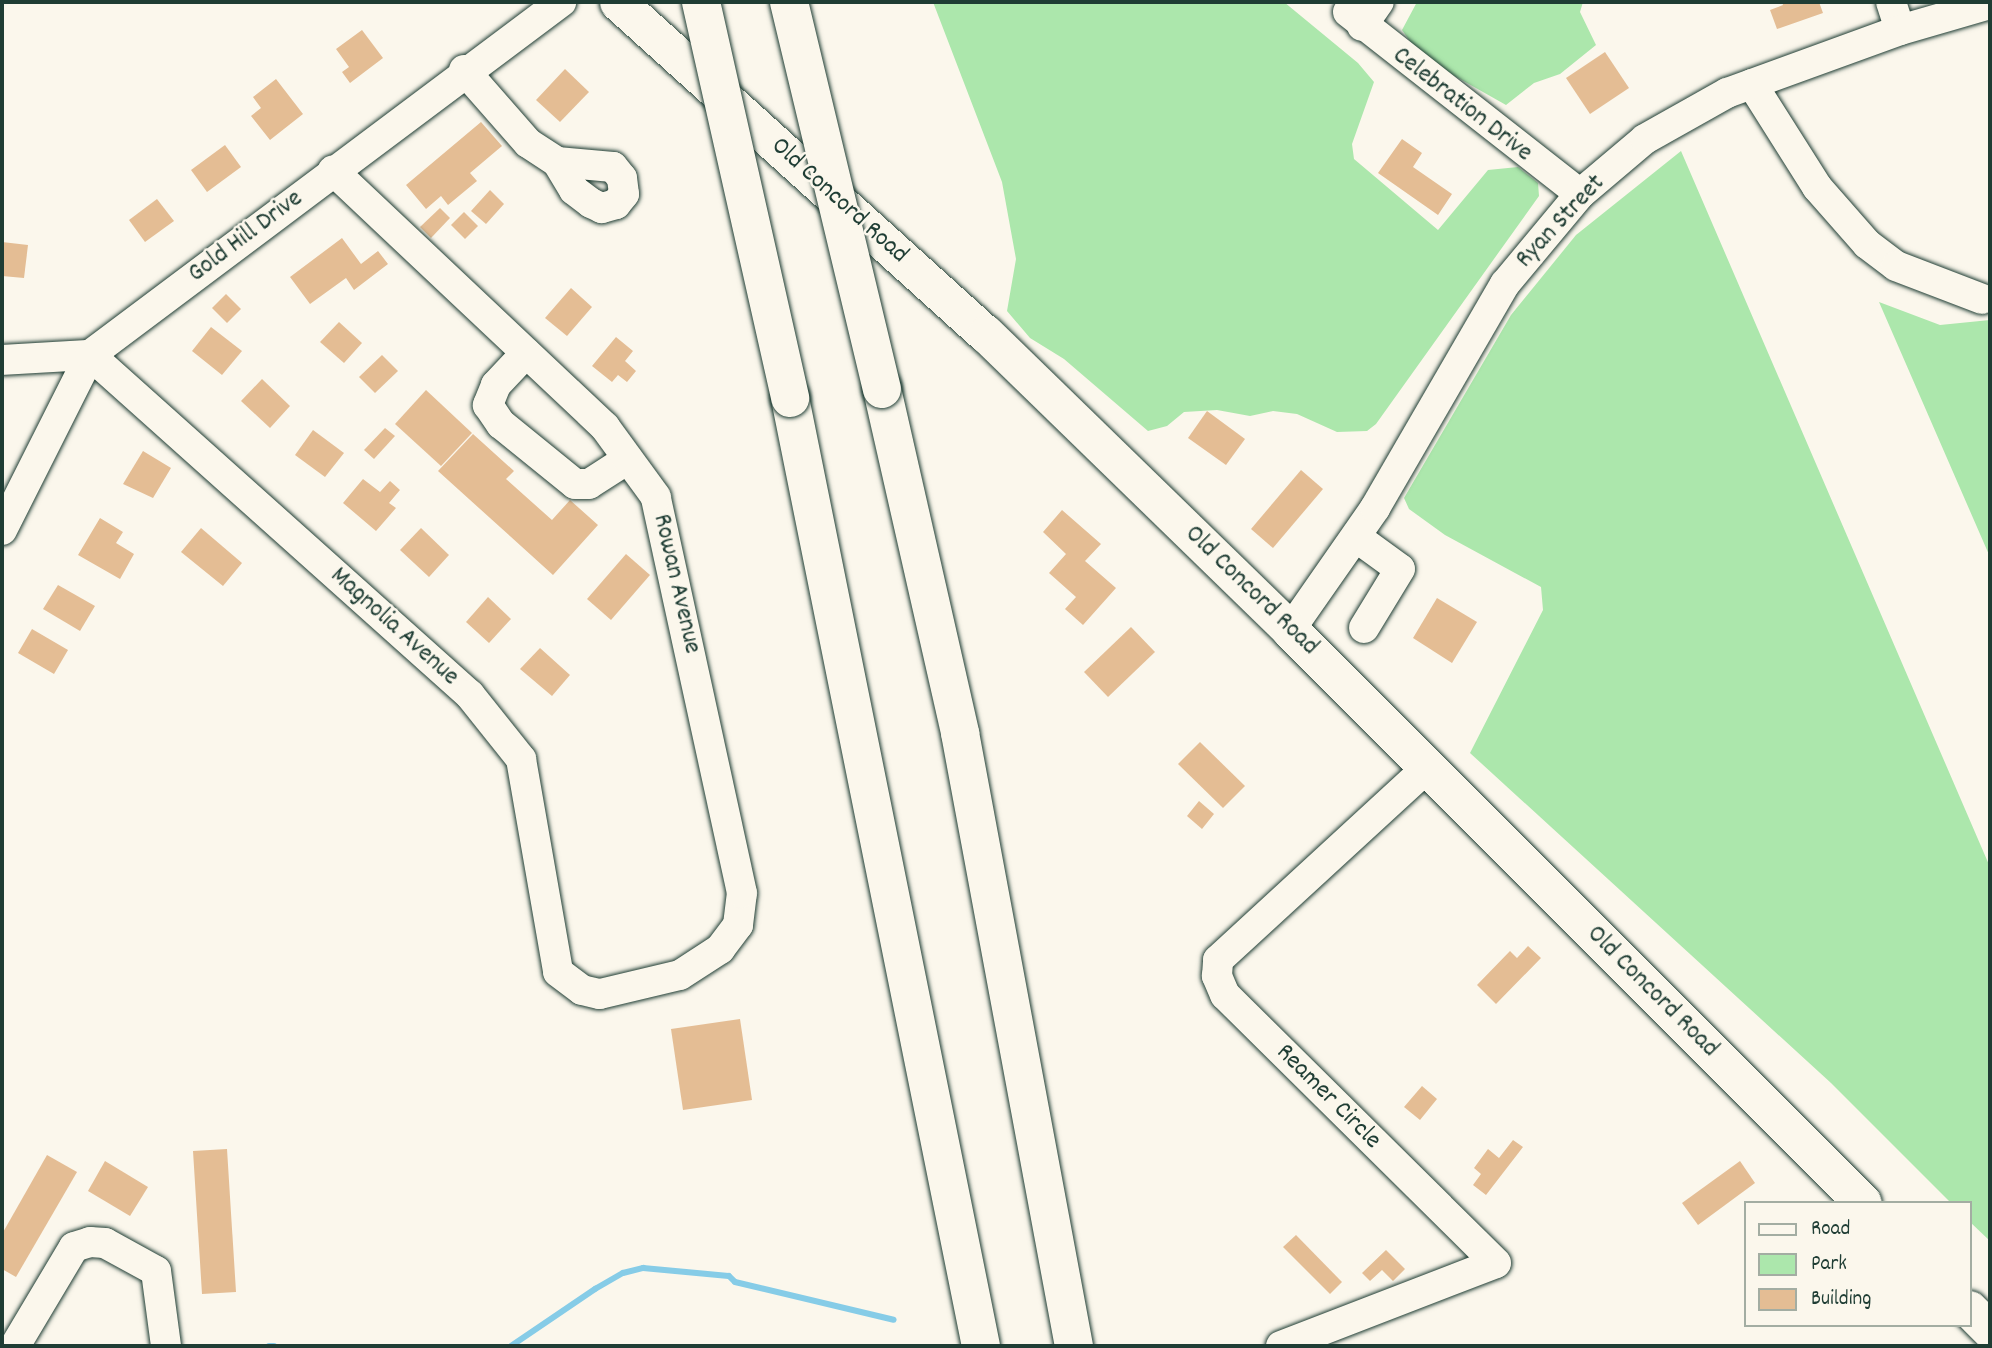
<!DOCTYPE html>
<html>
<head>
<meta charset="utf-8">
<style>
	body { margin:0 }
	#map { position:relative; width:1992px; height:1348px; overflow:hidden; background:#fbf7ec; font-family:Dekko,sans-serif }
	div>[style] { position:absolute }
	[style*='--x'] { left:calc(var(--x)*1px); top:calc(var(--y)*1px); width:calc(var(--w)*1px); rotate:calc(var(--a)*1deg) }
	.green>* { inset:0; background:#ace7ac }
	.stream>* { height:6px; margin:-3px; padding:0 3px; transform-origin:3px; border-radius:3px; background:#86cce7 }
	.building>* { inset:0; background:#e4bd94 }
	.roads { filter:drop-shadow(0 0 2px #1f3d34) drop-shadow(0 0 2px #1f3d34) }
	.minor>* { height:30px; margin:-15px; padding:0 15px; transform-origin:15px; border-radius:15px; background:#fbf7ec }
	.major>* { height:37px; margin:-18.5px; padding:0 18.5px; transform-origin:18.5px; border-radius:18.5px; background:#fbf7ec }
	.highway>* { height:38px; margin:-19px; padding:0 19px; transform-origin:19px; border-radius:19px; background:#fbf7ec }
	.bridges { filter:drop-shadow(0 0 2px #1f3d34) drop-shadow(0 0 2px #1f3d34) }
	.highway-bridge>* { height:38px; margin:-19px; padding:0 19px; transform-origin:19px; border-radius:19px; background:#fbf7ec }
	span { translate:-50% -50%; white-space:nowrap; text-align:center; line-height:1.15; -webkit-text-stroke:5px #fbf7ec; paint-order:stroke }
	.street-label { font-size:26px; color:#1f3d34 }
	.frame { position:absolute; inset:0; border:4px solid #1f3d34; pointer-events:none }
	.legend { position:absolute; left:1744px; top:1201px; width:228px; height:126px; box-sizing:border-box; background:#fbf7ec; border:2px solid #a3ada2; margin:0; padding:9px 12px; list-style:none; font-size:21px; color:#1f3d34 }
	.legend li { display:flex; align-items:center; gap:14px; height:35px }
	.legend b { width:35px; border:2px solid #a3ada2 }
</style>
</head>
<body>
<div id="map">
	<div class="green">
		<i style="clip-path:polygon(933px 2px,1284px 2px,1358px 63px,1374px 82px,1352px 144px,1354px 159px,1438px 230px,1488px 170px,1518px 167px,1538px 183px,1539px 196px,1376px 424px,1367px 431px,1337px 432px,1297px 414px,1273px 411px,1250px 416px,1217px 410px,1184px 412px,1167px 426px,1148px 431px,1064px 359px,1030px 338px,1007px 311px,1016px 259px,1002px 182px)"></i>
		<i style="clip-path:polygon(1417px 2px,1583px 2px,1580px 12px,1596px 45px,1560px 74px,1534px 83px,1506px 105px,1421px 57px,1402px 30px)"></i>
		<i style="clip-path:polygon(1681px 151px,1990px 867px,1990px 1241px,1969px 1221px,1969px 1203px,1951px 1203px,1831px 1083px,1470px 753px,1543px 610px,1541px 587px,1445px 535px,1409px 509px,1404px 498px,1511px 315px,1576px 235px)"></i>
		<i style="clip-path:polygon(1879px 302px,1940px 325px,1990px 320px,1990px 557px)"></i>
	</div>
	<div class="stream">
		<i style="--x:269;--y:1346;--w:5;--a:0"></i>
		<i style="--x:511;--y:1346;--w:102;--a:-34.2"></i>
		<i style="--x:595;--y:1289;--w:32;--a:-30"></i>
		<i style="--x:623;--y:1273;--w:21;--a:-14"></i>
		<i style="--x:643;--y:1268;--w:86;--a:5.3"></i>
		<i style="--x:729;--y:1276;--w:8;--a:45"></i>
		<i style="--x:735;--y:1282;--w:163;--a:13.4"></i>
	</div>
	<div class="building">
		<i style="clip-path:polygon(1782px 2px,1819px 2px,1823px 13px,1777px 29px,1770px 10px,1783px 5px)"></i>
		<i style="clip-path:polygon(362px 30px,383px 58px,350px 83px,342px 72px,349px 67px,336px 49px)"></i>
		<i style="clip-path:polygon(1605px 52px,1629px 88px,1590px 114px,1566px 78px)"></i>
		<i style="clip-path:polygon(565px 69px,589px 92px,560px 122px,536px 100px)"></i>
		<i style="clip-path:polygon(276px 79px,303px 114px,270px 140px,251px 116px,261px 108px,253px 97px)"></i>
		<i style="clip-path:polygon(481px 122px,502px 146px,470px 173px,477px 181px,448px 205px,441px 196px,426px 209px,406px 185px)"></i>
		<i style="clip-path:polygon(1402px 139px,1422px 153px,1413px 167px,1452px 194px,1438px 215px,1378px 173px)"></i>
		<i style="clip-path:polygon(225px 145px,241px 167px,207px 192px,191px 170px)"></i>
		<i style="clip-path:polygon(490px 190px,504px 204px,486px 224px,471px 211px)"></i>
		<i style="clip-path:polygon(157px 199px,174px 221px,145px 242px,129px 220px)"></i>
		<i style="clip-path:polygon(440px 208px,450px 218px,431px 238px,420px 227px)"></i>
		<i style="clip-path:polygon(464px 212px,478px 226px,465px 239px,451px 225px)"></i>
		<i style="clip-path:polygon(342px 238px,361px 264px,378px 251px,388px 264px,354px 290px,346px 278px,310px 304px,290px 277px)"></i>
		<i style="clip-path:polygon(2px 242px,28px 245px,24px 278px,2px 276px)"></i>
		<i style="clip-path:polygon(571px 288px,592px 307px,567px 336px,545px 318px)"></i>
		<i style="clip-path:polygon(226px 294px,241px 309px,227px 323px,212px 308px)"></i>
		<i style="clip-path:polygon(339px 322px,362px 343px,344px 363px,320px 342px)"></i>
		<i style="clip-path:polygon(211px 327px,242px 351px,222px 375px,192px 351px)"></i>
		<i style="clip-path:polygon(616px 337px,633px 351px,625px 361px,636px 371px,627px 382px,618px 375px,612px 382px,592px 366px)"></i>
		<i style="clip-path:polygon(382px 355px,398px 371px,375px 393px,359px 377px)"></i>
		<i style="clip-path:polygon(262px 379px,290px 406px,270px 428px,241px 401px)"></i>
		<i style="clip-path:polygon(426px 390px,472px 433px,441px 466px,395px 424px)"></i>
		<i style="clip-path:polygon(1207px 411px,1245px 439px,1226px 465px,1188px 438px)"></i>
		<i style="clip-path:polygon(385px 428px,395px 436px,374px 459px,364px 450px)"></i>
		<i style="clip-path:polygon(313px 430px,344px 453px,325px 477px,295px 455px)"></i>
		<i style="clip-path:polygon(473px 434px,514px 471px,506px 479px,552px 520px,570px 500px,598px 525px,553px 575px,438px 471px)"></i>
		<i style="clip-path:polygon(143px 451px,171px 468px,153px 498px,123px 484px)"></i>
		<i style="clip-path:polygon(1301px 470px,1323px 489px,1273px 548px,1251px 529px)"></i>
		<i style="clip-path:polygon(363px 479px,380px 492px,390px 481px,400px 490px,389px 503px,396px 508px,376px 531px,343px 503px)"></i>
		<i style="clip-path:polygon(1062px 510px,1101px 544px,1085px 561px,1116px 588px,1083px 625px,1065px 609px,1076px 597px,1049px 573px,1066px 554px,1043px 532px)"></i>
		<i style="clip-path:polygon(100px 518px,123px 532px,116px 543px,134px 554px,120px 579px,78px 555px)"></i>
		<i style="clip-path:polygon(201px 528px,242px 563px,223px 586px,181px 552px)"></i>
		<i style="clip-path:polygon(421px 528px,449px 555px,429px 577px,400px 550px)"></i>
		<i style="clip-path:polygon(626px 554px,650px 575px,611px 620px,587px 599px)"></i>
		<i style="clip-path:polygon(58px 585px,95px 606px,80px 631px,43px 609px)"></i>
		<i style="clip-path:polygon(488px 597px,511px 619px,489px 643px,466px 622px)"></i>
		<i style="clip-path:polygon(1437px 598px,1477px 622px,1452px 663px,1413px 638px)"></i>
		<i style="clip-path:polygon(1131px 627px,1155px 652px,1108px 697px,1084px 672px)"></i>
		<i style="clip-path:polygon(32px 629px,68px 650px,54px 674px,18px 653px)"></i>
		<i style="clip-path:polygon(540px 648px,570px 675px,552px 696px,520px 669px)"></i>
		<i style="clip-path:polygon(1200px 742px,1245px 786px,1223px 808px,1178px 764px)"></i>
		<i style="clip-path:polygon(1199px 801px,1214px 814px,1202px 829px,1187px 816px)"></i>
		<i style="clip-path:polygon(1528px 946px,1541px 958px,1496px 1004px,1477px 985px,1510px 951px,1517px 958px)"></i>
		<i style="clip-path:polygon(740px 1019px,752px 1100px,683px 1110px,671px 1029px)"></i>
		<i style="clip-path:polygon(1422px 1086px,1437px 1099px,1420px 1120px,1404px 1107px)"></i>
		<i style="clip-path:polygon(1513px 1140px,1523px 1147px,1486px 1195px,1473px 1185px,1481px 1174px,1474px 1168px,1488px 1149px,1499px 1158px)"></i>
		<i style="clip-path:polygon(227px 1149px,236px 1292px,202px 1294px,193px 1151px)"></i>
		<i style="clip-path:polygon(47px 1155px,77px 1172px,16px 1277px,2px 1269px,2px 1234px)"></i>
		<i style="clip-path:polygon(105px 1161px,148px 1187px,130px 1216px,88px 1191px)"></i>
		<i style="clip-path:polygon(1740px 1161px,1755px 1183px,1698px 1225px,1682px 1203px)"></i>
		<i style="clip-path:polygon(1296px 1235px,1342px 1282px,1330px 1294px,1283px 1247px)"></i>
		<i style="clip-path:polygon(1386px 1250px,1405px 1269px,1393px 1281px,1382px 1270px,1370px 1281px,1362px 1273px)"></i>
	</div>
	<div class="roads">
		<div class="minor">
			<i style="--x:1891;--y:2;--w:29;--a:72"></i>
			<i style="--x:1348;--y:12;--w:295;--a:38.1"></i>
			<i style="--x:1362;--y:26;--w:29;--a:-55"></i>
			<i style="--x:464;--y:70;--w:97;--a:48.8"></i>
			<i style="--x:528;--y:143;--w:35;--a:33"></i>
			<i style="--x:557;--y:162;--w:56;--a:5.1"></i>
			<i style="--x:613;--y:167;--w:14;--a:51"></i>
			<i style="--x:622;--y:178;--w:16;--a:83"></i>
			<i style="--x:624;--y:194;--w:13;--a:129"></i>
			<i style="--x:616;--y:204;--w:15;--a:164"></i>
			<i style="--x:602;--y:208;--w:12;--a:-156"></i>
			<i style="--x:591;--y:203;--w:21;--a:-143"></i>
			<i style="--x:574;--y:190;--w:33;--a:-121"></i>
			<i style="--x:1752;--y:84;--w:122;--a:57.7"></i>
			<i style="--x:1817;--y:187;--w:76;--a:48.7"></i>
			<i style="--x:1867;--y:244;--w:36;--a:37"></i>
			<i style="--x:1896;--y:266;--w:92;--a:21"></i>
			<i style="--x:526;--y:353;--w:44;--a:133.2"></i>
			<i style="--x:496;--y:385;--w:22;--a:112"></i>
			<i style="--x:488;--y:405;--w:23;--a:56"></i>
			<i style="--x:501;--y:424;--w:95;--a:39"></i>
			<i style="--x:575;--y:484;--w:14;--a:0"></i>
			<i style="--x:589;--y:484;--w:46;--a:-32.7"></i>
			<i style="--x:2;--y:360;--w:88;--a:-3.3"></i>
			<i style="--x:90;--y:355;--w:510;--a:41.82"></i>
			<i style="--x:470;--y:695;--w:82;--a:51.4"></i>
			<i style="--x:521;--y:759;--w:216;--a:80.1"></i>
			<i style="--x:558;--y:972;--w:30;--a:37"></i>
			<i style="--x:582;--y:990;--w:18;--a:13"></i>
			<i style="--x:600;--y:994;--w:82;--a:-13.4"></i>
			<i style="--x:680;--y:975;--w:48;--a:-33"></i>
			<i style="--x:720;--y:949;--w:30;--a:-53"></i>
			<i style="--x:738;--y:925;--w:32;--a:-83"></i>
			<i style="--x:742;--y:893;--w:405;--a:-102.3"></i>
			<i style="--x:656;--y:497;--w:87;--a:-126.1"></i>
			<i style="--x:605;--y:427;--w:374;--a:-136.7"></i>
			<i style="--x:2;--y:530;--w:196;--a:-63.3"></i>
			<i style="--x:90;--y:355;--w:589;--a:-36.85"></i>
			<i style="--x:1356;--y:537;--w:54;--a:36"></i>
			<i style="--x:1400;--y:569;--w:69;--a:121.4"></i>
			<i style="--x:1290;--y:630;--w:149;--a:-55.1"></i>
			<i style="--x:1375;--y:508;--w:259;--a:-59.9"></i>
			<i style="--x:1505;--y:284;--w:117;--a:-50.2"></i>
			<i style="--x:1580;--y:194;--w:85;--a:-40.2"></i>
			<i style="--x:1645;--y:139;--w:94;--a:-29.3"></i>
			<i style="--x:1727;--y:93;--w:184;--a:-20"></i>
			<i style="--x:1900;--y:30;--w:94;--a:-16.1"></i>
			<i style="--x:15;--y:1346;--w:115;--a:-59.2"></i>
			<i style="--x:74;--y:1247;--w:17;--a:-17"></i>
			<i style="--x:90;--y:1242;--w:15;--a:4"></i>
			<i style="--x:105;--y:1243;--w:58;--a:28.8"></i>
			<i style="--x:156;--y:1271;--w:76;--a:82.4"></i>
			<i style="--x:1281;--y:1346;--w:230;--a:-21.1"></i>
			<i style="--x:1496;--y:1263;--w:381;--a:-135.3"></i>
			<i style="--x:1225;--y:995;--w:21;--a:-113"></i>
			<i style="--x:1217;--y:976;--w:16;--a:-86"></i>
			<i style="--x:1218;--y:960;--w:285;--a:-42.6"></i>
		</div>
		<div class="major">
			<i style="--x:618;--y:2;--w:496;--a:42.1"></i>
			<i style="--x:986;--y:334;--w:424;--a:44.2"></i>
			<i style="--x:1290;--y:630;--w:810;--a:45"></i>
			<i style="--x:1969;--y:1309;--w:30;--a:45"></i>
		</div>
		<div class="highway">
			<i style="--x:882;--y:389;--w:353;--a:77.2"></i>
			<i style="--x:960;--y:733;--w:624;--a:79.47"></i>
			<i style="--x:790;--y:398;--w:967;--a:78.61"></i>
		</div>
	</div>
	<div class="bridges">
		<div class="highway-bridge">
			<i style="--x:701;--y:2;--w:406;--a:77.3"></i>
			<i style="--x:789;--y:2;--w:398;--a:76.5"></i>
		</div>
	</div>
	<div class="street-label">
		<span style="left:1462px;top:105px;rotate:38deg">Celebration Drive</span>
		<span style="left:839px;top:201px;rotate:42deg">Old Concord Road</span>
		<span style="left:1561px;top:222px;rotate:-47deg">Ryan Street</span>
		<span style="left:246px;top:237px;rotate:-37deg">Gold Hill Drive</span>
		<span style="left:676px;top:584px;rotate:77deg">Rowan Avenue</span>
		<span style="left:1251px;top:591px;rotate:44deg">Old Concord Road</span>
		<span style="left:394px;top:627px;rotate:42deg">Magnolia Avenue</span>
		<span style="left:1652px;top:992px;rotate:45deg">Old Concord Road</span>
		<span style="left:1328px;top:1097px;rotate:45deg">Reamer Circle</span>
	</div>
	<div class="frame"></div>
	<ul class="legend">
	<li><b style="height:9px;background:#fbf7ec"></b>Road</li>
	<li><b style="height:19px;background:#ace7ac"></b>Park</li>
	<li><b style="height:19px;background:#e4bd94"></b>Building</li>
	</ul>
</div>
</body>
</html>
